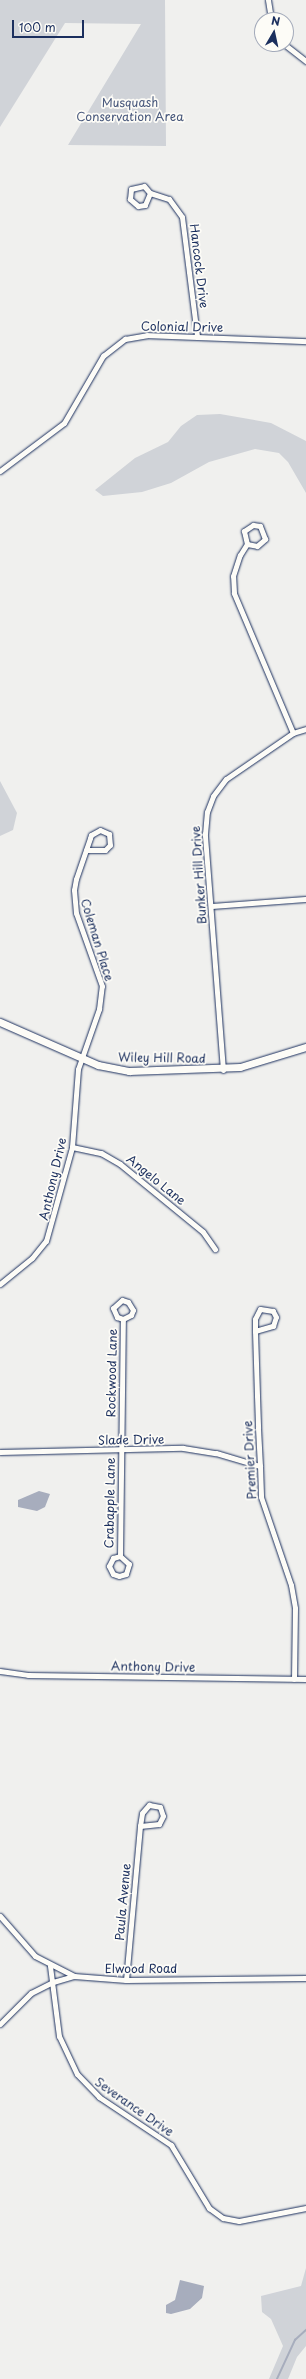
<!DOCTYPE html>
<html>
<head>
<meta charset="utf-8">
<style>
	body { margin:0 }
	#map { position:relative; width:306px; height:2379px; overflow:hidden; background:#f0f0ee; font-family:"Playpen Sans",sans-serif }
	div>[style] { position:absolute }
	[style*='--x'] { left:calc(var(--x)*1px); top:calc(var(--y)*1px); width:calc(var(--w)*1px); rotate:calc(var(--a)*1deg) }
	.green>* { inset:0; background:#d0d3d8 }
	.water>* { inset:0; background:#a7adbd }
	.stream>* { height:1.5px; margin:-0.75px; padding:0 0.75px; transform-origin:0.75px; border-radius:0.75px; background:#a7adbd }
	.roads { filter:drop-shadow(0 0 1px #1b2f5e) drop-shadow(0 0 1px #1b2f5e) }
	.street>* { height:5px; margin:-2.5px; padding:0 2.5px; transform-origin:2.5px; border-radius:2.5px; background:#fdfcf7 }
	.secondary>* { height:7px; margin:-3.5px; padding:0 3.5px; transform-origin:3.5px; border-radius:3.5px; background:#fdfcf7 }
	span { translate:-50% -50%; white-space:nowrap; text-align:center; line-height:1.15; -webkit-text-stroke:3.5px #fdfcf7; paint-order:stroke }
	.park-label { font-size:12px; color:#48587c }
	.street-label { font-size:12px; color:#1b2f5e }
	.north { position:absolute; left:254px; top:12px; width:40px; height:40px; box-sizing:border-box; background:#fdfcf7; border:1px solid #a3aaba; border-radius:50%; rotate:9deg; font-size:11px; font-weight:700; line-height:16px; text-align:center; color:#1b2f5e }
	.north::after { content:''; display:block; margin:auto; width:14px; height:18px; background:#1b2f5e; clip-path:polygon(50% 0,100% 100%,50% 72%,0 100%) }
	.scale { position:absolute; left:12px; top:20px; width:72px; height:18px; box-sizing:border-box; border:2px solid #1b2f5e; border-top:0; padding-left:5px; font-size:12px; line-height:14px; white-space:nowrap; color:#1b2f5e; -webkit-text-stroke:3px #fdfcf7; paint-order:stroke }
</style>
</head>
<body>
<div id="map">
	<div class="green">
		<i style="clip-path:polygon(0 0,165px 0,166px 146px,68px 145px,141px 24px,65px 23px,0 127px)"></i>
		<i style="clip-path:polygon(220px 414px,271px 423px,306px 441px,306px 493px,288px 462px,279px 453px,255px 449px,209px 462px,171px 483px,142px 492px,103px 496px,95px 490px,135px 458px,168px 442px,181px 426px,197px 415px)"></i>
		<i style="clip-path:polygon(0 781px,17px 813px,13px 830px,0 836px)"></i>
		<i style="clip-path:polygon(306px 2268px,306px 2346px,297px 2357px,288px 2379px,269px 2379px,283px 2346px,271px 2319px,262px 2312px,261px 2296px,301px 2286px)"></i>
	</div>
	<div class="water">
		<i style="clip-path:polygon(39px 1491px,50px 1494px,45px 1507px,37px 1511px,18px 1507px,18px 1500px)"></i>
		<i style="clip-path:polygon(180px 2280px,204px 2286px,202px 2298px,190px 2309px,171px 2314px,166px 2313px,166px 2305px,175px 2300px)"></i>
	</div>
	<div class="stream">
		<i style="--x:277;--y:2379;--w:43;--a:-65.2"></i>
		<i style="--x:295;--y:2340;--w:15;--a:-42"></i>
	</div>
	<div class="roads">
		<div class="street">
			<i style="--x:268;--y:0;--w:20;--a:81"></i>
			<i style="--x:284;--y:44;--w:28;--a:38"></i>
			<i style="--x:150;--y:193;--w:13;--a:113"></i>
			<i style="--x:145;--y:205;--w:7;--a:172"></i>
			<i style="--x:138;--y:206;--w:11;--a:-139"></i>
			<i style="--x:130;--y:199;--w:10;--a:-84"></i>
			<i style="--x:131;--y:189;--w:13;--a:-13"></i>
			<i style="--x:144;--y:186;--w:9;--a:49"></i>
			<i style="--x:150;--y:193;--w:20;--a:18"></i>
			<i style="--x:169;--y:199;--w:22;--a:54"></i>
			<i style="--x:182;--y:217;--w:120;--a:82.8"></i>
			<i style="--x:0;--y:471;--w:80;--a:-36.9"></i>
			<i style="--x:64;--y:423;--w:78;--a:-59.8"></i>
			<i style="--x:103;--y:356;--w:28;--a:-38"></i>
			<i style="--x:125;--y:339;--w:22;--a:-10"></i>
			<i style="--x:147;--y:335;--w:159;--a:2.2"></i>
			<i style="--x:293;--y:733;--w:14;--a:-17"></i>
			<i style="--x:211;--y:906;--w:95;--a:-4.2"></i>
			<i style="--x:223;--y:1070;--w:237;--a:-94.4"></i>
			<i style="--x:205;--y:834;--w:22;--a:-85"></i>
			<i style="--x:207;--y:812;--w:17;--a:-69"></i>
			<i style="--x:213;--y:796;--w:21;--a:-53"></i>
			<i style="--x:226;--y:779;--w:81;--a:-34.5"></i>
			<i style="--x:293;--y:733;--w:152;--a:-112.9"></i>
			<i style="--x:234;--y:593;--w:17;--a:-93"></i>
			<i style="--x:233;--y:576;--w:22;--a:-72"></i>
			<i style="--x:240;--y:555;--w:13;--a:-58"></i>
			<i style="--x:247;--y:544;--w:10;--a:11"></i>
			<i style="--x:257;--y:546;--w:11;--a:-41"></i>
			<i style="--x:265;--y:539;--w:14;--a:-111"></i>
			<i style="--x:260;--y:526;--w:7;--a:-172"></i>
			<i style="--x:253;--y:525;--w:11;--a:146"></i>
			<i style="--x:244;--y:531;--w:13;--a:77"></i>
			<i style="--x:72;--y:1147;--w:30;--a:12"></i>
			<i style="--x:101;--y:1153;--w:22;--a:30"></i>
			<i style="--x:120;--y:1164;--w:107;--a:39.3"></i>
			<i style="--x:203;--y:1232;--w:21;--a:55"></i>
			<i style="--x:0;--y:1284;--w:41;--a:-39.1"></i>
			<i style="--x:32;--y:1258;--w:22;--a:-51"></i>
			<i style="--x:46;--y:1241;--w:98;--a:-74.5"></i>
			<i style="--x:72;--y:1147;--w:78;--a:-85.6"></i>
			<i style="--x:78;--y:1069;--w:64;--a:-70.7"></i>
			<i style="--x:99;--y:1009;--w:23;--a:-83"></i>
			<i style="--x:102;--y:986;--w:77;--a:-109.6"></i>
			<i style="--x:76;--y:913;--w:23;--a:-95"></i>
			<i style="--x:74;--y:890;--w:11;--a:-80"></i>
			<i style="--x:76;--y:879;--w:43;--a:-71.1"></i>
			<i style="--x:90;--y:838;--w:3;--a:-72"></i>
			<i style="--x:91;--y:835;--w:10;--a:-29"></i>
			<i style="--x:100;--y:830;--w:10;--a:24"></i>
			<i style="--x:109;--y:834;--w:11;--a:85"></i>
			<i style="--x:110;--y:845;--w:7;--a:135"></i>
			<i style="--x:105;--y:850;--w:19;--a:180"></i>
			<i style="--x:255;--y:1331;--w:19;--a:-16"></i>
			<i style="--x:273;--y:1326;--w:9;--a:-72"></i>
			<i style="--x:276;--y:1317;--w:7;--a:-117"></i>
			<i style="--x:273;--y:1311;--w:13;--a:-171"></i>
			<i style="--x:260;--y:1309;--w:11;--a:117"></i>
			<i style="--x:255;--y:1319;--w:12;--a:90"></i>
			<i style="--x:255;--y:1331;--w:65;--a:88.2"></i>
			<i style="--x:257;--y:1396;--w:32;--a:88"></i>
			<i style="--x:258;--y:1428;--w:38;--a:87"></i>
			<i style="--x:260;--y:1466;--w:31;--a:88"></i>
			<i style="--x:261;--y:1497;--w:93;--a:71.2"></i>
			<i style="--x:291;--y:1585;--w:23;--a:80"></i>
			<i style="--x:295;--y:1608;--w:71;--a:90.8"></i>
			<i style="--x:0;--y:1452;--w:183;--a:-1.3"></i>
			<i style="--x:183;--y:1448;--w:33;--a:9"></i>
			<i style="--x:216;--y:1453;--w:46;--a:16.5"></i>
			<i style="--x:120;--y:1556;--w:12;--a:42"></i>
			<i style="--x:129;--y:1564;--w:10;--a:107"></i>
			<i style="--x:126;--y:1574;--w:7;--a:164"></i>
			<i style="--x:119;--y:1576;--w:6;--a:-162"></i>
			<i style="--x:113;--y:1574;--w:9;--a:-117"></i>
			<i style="--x:109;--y:1566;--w:9;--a:-63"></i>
			<i style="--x:113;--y:1558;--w:7;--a:-16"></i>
			<i style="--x:120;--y:1556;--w:237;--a:-89.3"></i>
			<i style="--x:123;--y:1319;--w:9;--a:-27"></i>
			<i style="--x:131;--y:1315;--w:5;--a:-68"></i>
			<i style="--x:133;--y:1310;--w:9;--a:-122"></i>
			<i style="--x:128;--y:1302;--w:6;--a:-162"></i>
			<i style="--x:122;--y:1300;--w:12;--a:138"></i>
			<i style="--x:113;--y:1308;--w:10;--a:66"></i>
			<i style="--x:117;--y:1317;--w:6;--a:18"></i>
			<i style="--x:0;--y:1671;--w:28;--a:8"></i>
			<i style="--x:28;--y:1675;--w:278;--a:0.8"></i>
			<i style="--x:0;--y:1916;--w:53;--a:48.8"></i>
			<i style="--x:35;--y:1956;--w:44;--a:27.1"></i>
			<i style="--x:74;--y:1976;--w:52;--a:4.4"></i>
			<i style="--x:126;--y:1980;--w:180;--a:-0.6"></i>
			<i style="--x:50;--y:1966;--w:71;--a:82.7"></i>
			<i style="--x:59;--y:2036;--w:42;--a:64.7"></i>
			<i style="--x:77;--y:2074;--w:32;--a:46"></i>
			<i style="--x:99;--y:2097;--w:87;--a:33.7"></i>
			<i style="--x:171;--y:2145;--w:74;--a:58.9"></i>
			<i style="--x:209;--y:2208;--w:17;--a:36"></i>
			<i style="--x:223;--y:2218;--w:16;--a:11"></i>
			<i style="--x:239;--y:2221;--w:68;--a:-11"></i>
			<i style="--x:126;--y:1980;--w:155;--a:-84.8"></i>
			<i style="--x:140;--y:1826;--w:13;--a:-81"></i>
			<i style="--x:142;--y:1813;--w:11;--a:-49"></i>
			<i style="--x:149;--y:1805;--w:11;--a:10"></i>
			<i style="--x:160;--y:1807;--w:9;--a:72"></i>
			<i style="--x:163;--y:1816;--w:9;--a:117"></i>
			<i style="--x:159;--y:1824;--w:19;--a:174"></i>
			<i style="--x:0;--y:2024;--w:44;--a:-45"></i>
			<i style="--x:31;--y:1993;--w:25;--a:-27"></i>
			<i style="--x:53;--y:1982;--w:22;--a:-16"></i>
		</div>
		<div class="secondary">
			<i style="--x:0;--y:1022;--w:107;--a:23.7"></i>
			<i style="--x:98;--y:1065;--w:32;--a:11"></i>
			<i style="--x:129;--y:1071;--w:111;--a:-2.1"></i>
			<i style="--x:240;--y:1067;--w:69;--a:-16.9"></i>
		</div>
	</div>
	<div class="park-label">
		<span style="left:130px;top:110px">Musquash<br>Conservation Area</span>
	</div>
	<div class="street-label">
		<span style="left:199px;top:266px;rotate:83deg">Hancock Drive</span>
		<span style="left:182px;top:327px;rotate:1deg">Colonial Drive</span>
		<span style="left:199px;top:875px;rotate:-94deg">Bunker Hill Drive</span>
		<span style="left:97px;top:940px;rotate:73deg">Coleman Place</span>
		<span style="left:162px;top:1058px;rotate:1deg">Wiley Hill Road</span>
		<span style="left:53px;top:1179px;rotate:-77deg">Anthony Drive</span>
		<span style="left:156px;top:1180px;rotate:39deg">Angelo Lane</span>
		<span style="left:112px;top:1373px;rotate:-89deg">Rockwood Lane</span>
		<span style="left:131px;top:1440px;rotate:-1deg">Slade Drive</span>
		<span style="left:250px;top:1460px;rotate:-93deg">Premier Drive</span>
		<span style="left:110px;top:1503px;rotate:-89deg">Crabapple Lane</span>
		<span style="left:153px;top:1667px;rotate:1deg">Anthony Drive</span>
		<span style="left:123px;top:1902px;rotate:-85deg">Paula Avenue</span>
		<span style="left:141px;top:1969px">Elwood Road</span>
		<span style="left:134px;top:2107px;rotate:35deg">Severance Drive</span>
	</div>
	<div class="north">N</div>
	<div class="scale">100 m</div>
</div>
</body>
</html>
